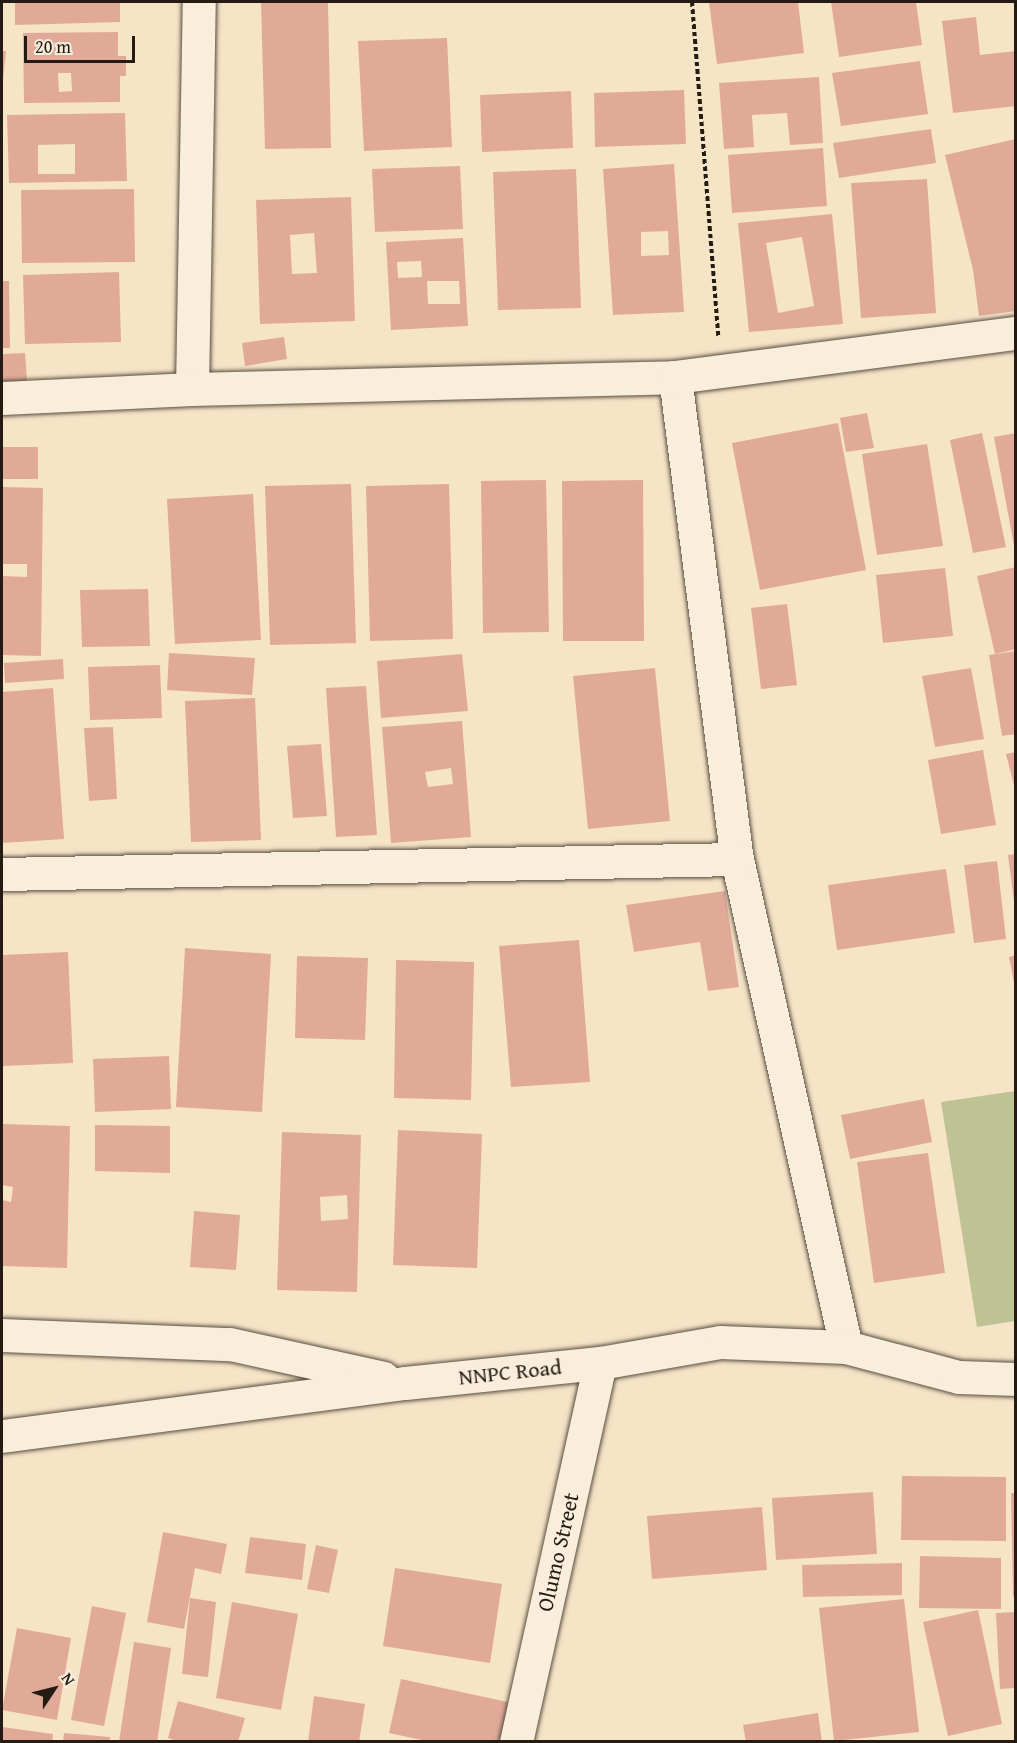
<!DOCTYPE html>
<html>
<head>
<meta charset="utf-8">
<style>
	body { margin:0 }
	#map { position:relative; width:1017px; height:1743px; overflow:hidden; background:#f6e4c7; font-family:"Gentium Book Plus",serif }
	div>[style] { position:absolute }
	[style*='--x'] { left:calc(var(--x)*1px); top:calc(var(--y)*1px); width:calc(var(--w)*1px); rotate:calc(var(--a)*1deg) }
	.green>* { inset:0; background:#bfc394 }
	.building>* { inset:0; background:#e1aa98 }
	.path>* { height:4px; margin-top:-2px; transform-origin:0; background:repeating-linear-gradient(90deg,#241c13 0 4.5px,transparent 0 7.5px) }
	.roads { filter:drop-shadow(0 0 2px #584e40) drop-shadow(0 0 2px #584e40) }
	.minor>* { height:33px; margin:-16.5px; padding:0 16.5px; transform-origin:16.5px; border-radius:16.5px; background:#f9eddb }
	span { translate:-50% -50%; white-space:nowrap; text-align:center; line-height:1.15; -webkit-text-stroke:4.5px #f9eddb; paint-order:stroke }
	.street-label { font-size:22px; color:#241c13 }
	.frame { position:absolute; inset:0; border:3px solid #241c13; pointer-events:none }
	.north { position:absolute; left:24px; top:1659px; width:60px; height:60px; -webkit-text-stroke:4px #f9eddb; paint-order:stroke; rotate:55deg; font-size:16px; font-weight:700; line-height:24px; text-align:center; color:#241c13 }
	.north::after { content:''; display:block; margin:auto; width:21px; height:27px; background:#241c13; clip-path:polygon(50% 0,100% 100%,50% 72%,0 100%) }
	.scale { position:absolute; left:24px; top:36px; width:111px; height:27px; box-sizing:border-box; border:3px solid #241c13; border-top:0; padding-left:8px; font-size:18px; line-height:21px; white-space:nowrap; color:#241c13; -webkit-text-stroke:4px #f9eddb; paint-order:stroke }
</style>
</head>
<body>
<div id="map">
	<div class="green">
		<i style="clip-path:polygon(1015px 1091px,1015px 1321px,977px 1327px,941px 1102px)"></i>
	</div>
	<div class="building">
		<i style="clip-path:polygon(15px 2px,120px 2px,120px 22px,15px 25px)"></i>
		<i style="clip-path:polygon(328px 2px,331px 148px,265px 149px,261px 3px)"></i>
		<i style="clip-path:polygon(709px 2px,798px 2px,804px 53px,717px 64px)"></i>
		<i style="clip-path:polygon(831px 2px,916px 2px,922px 45px,839px 57px)"></i>
		<i style="clip-path:polygon(976px 17px,980px 55px,1016px 51px,1016px 106px,953px 113px,942px 21px)"></i>
		<i style="clip-path:polygon(evenodd,118px 32px,118px 56px,126px 56px,126px 76px,120px 76px,120px 102px,24px 103px,23px 33px,118px 32px,58px 73px,71px 73px,72px 91px,59px 92px,58px 73px)"></i>
		<i style="clip-path:polygon(447px 38px,452px 147px,364px 151px,358px 41px)"></i>
		<i style="clip-path:polygon(2px 51px,6px 51px,3px 81px,2px 81px)"></i>
		<i style="clip-path:polygon(920px 61px,928px 114px,841px 126px,832px 73px)"></i>
		<i style="clip-path:polygon(819px 77px,823px 143px,790px 145px,787px 113px,752px 115px,754px 147px,724px 149px,719px 83px)"></i>
		<i style="clip-path:polygon(684px 90px,686px 144px,595px 147px,594px 93px)"></i>
		<i style="clip-path:polygon(571px 91px,573px 148px,482px 152px,480px 95px)"></i>
		<i style="clip-path:polygon(evenodd,125px 113px,127px 181px,9px 183px,7px 115px,125px 113px,75px 144px,75px 174px,38px 174px,38px 145px,75px 144px)"></i>
		<i style="clip-path:polygon(931px 129px,936px 163px,839px 178px,833px 143px)"></i>
		<i style="clip-path:polygon(1016px 139px,1016px 311px,979px 316px,973px 270px,945px 155px)"></i>
		<i style="clip-path:polygon(823px 148px,827px 206px,732px 213px,728px 155px)"></i>
		<i style="clip-path:polygon(evenodd,674px 164px,684px 312px,613px 315px,603px 169px,674px 164px,668px 231px,669px 255px,641px 256px,641px 232px,668px 231px)"></i>
		<i style="clip-path:polygon(460px 166px,463px 229px,375px 232px,372px 169px)"></i>
		<i style="clip-path:polygon(576px 169px,581px 308px,498px 310px,493px 172px)"></i>
		<i style="clip-path:polygon(927px 179px,936px 313px,861px 318px,851px 183px)"></i>
		<i style="clip-path:polygon(134px 189px,135px 262px,22px 263px,21px 190px)"></i>
		<i style="clip-path:polygon(evenodd,351px 197px,355px 321px,260px 324px,256px 200px,351px 197px,314px 233px,317px 273px,292px 274px,290px 235px,314px 233px)"></i>
		<i style="clip-path:polygon(evenodd,832px 214px,843px 324px,749px 332px,738px 223px,832px 214px,802px 237px,814px 306px,778px 313px,766px 243px,802px 237px)"></i>
		<i style="clip-path:polygon(evenodd,463px 238px,468px 326px,391px 330px,386px 242px,463px 238px,421px 261px,422px 277px,398px 278px,397px 262px,421px 261px,463px 238px,427px 281px,459px 281px,460px 304px,428px 304px,427px 281px)"></i>
		<i style="clip-path:polygon(119px 272px,121px 342px,25px 344px,23px 275px)"></i>
		<i style="clip-path:polygon(2px 281px,9px 281px,10px 348px,2px 348px)"></i>
		<i style="clip-path:polygon(284px 337px,287px 359px,245px 366px,242px 343px)"></i>
		<i style="clip-path:polygon(25px 353px,27px 381px,2px 383px,2px 354px)"></i>
		<i style="clip-path:polygon(867px 413px,874px 448px,846px 452px,840px 418px)"></i>
		<i style="clip-path:polygon(838px 423px,866px 570px,760px 590px,732px 443px)"></i>
		<i style="clip-path:polygon(982px 433px,1006px 547px,973px 553px,950px 440px)"></i>
		<i style="clip-path:polygon(1016px 433px,1016px 546px,1014px 546px,994px 437px)"></i>
		<i style="clip-path:polygon(927px 444px,943px 546px,877px 555px,862px 454px)"></i>
		<i style="clip-path:polygon(2px 447px,38px 447px,38px 479px,2px 479px)"></i>
		<i style="clip-path:polygon(546px 480px,549px 632px,483px 633px,481px 481px)"></i>
		<i style="clip-path:polygon(643px 480px,644px 641px,563px 641px,562px 481px)"></i>
		<i style="clip-path:polygon(351px 484px,356px 643px,270px 645px,265px 486px)"></i>
		<i style="clip-path:polygon(449px 484px,453px 639px,370px 641px,366px 486px)"></i>
		<i style="clip-path:polygon(2px 487px,43px 488px,41px 656px,2px 655px,2px 576px,27px 577px,27px 564px,2px 564px)"></i>
		<i style="clip-path:polygon(253px 494px,261px 640px,175px 644px,167px 499px)"></i>
		<i style="clip-path:polygon(1016px 567px,1016px 649px,995px 654px,977px 576px)"></i>
		<i style="clip-path:polygon(945px 568px,953px 636px,883px 643px,876px 575px)"></i>
		<i style="clip-path:polygon(148px 589px,150px 646px,82px 647px,80px 590px)"></i>
		<i style="clip-path:polygon(787px 604px,797px 685px,761px 689px,751px 608px)"></i>
		<i style="clip-path:polygon(1016px 651px,1016px 734px,1002px 736px,989px 655px)"></i>
		<i style="clip-path:polygon(169px 653px,255px 658px,252px 695px,167px 690px)"></i>
		<i style="clip-path:polygon(462px 654px,468px 711px,381px 718px,377px 661px)"></i>
		<i style="clip-path:polygon(63px 659px,64px 679px,5px 683px,4px 663px)"></i>
		<i style="clip-path:polygon(160px 665px,162px 718px,90px 720px,88px 667px)"></i>
		<i style="clip-path:polygon(655px 668px,670px 821px,588px 829px,573px 676px)"></i>
		<i style="clip-path:polygon(971px 668px,984px 739px,935px 747px,922px 676px)"></i>
		<i style="clip-path:polygon(366px 686px,377px 835px,336px 837px,326px 688px)"></i>
		<i style="clip-path:polygon(53px 688px,64px 839px,2px 843px,2px 692px)"></i>
		<i style="clip-path:polygon(255px 698px,261px 840px,191px 842px,185px 701px)"></i>
		<i style="clip-path:polygon(evenodd,462px 721px,471px 837px,391px 843px,382px 727px,462px 721px,451px 768px,453px 784px,428px 787px,425px 772px,451px 768px)"></i>
		<i style="clip-path:polygon(113px 727px,117px 799px,89px 801px,84px 728px)"></i>
		<i style="clip-path:polygon(321px 744px,327px 816px,293px 818px,287px 746px)"></i>
		<i style="clip-path:polygon(983px 750px,996px 825px,941px 834px,928px 760px)"></i>
		<i style="clip-path:polygon(1016px 752px,1016px 789px,1015px 789px,1006px 754px)"></i>
		<i style="clip-path:polygon(1016px 854px,1016px 902px,1014px 902px,1008px 855px)"></i>
		<i style="clip-path:polygon(997px 861px,1006px 939px,974px 943px,964px 865px)"></i>
		<i style="clip-path:polygon(946px 869px,955px 933px,837px 950px,828px 885px)"></i>
		<i style="clip-path:polygon(725px 891px,739px 987px,708px 991px,700px 942px,634px 952px,626px 905px)"></i>
		<i style="clip-path:polygon(579px 940px,590px 1082px,511px 1087px,499px 946px)"></i>
		<i style="clip-path:polygon(185px 948px,271px 954px,262px 1112px,176px 1107px)"></i>
		<i style="clip-path:polygon(68px 952px,73px 1063px,2px 1066px,2px 955px)"></i>
		<i style="clip-path:polygon(1016px 955px,1016px 983px,1014px 983px,1009px 957px)"></i>
		<i style="clip-path:polygon(297px 956px,368px 958px,365px 1040px,295px 1038px)"></i>
		<i style="clip-path:polygon(396px 960px,474px 962px,471px 1100px,394px 1098px)"></i>
		<i style="clip-path:polygon(169px 1056px,171px 1109px,95px 1112px,93px 1059px)"></i>
		<i style="clip-path:polygon(924px 1099px,932px 1142px,850px 1159px,841px 1115px)"></i>
		<i style="clip-path:polygon(2px 1124px,70px 1126px,67px 1268px,2px 1266px,2px 1200px,11px 1202px,13px 1187px,2px 1185px)"></i>
		<i style="clip-path:polygon(95px 1125px,170px 1126px,170px 1173px,95px 1171px)"></i>
		<i style="clip-path:polygon(398px 1130px,482px 1134px,477px 1268px,393px 1265px)"></i>
		<i style="clip-path:polygon(evenodd,282px 1132px,361px 1135px,357px 1292px,277px 1290px,282px 1132px,347px 1195px,348px 1219px,321px 1221px,320px 1197px,347px 1195px)"></i>
		<i style="clip-path:polygon(928px 1153px,945px 1273px,874px 1283px,857px 1162px)"></i>
		<i style="clip-path:polygon(194px 1211px,240px 1215px,236px 1270px,190px 1267px)"></i>
		<i style="clip-path:polygon(902px 1476px,1006px 1477px,1006px 1541px,901px 1540px)"></i>
		<i style="clip-path:polygon(873px 1492px,877px 1554px,776px 1560px,772px 1498px)"></i>
		<i style="clip-path:polygon(1011px 1493px,1016px 1493px,1016px 1596px,1013px 1597px)"></i>
		<i style="clip-path:polygon(762px 1507px,767px 1570px,652px 1579px,647px 1516px)"></i>
		<i style="clip-path:polygon(163px 1532px,227px 1544px,221px 1574px,195px 1568px,184px 1629px,147px 1622px)"></i>
		<i style="clip-path:polygon(250px 1537px,306px 1544px,302px 1580px,245px 1573px)"></i>
		<i style="clip-path:polygon(316px 1545px,338px 1550px,329px 1593px,307px 1589px)"></i>
		<i style="clip-path:polygon(920px 1556px,1001px 1558px,1001px 1609px,919px 1608px)"></i>
		<i style="clip-path:polygon(902px 1563px,902px 1595px,803px 1597px,802px 1565px)"></i>
		<i style="clip-path:polygon(395px 1568px,502px 1584px,490px 1663px,383px 1646px)"></i>
		<i style="clip-path:polygon(190px 1598px,216px 1602px,208px 1677px,182px 1674px)"></i>
		<i style="clip-path:polygon(904px 1599px,919px 1732px,834px 1741px,819px 1608px)"></i>
		<i style="clip-path:polygon(232px 1602px,298px 1614px,281px 1710px,216px 1698px)"></i>
		<i style="clip-path:polygon(92px 1606px,126px 1613px,104px 1726px,71px 1720px)"></i>
		<i style="clip-path:polygon(978px 1610px,1002px 1724px,948px 1736px,923px 1622px)"></i>
		<i style="clip-path:polygon(1016px 1612px,1016px 1688px,1000px 1689px,996px 1613px)"></i>
		<i style="clip-path:polygon(17px 1628px,71px 1638px,57px 1720px,2px 1710px)"></i>
		<i style="clip-path:polygon(134px 1642px,171px 1648px,157px 1742px,119px 1742px)"></i>
		<i style="clip-path:polygon(401px 1679px,512px 1703px,504px 1742px,431px 1742px,389px 1733px)"></i>
		<i style="clip-path:polygon(314px 1696px,365px 1704px,359px 1742px,308px 1742px)"></i>
		<i style="clip-path:polygon(178px 1701px,245px 1718px,238px 1742px,180px 1742px,168px 1738px)"></i>
		<i style="clip-path:polygon(818px 1713px,822px 1742px,746px 1742px,743px 1725px)"></i>
		<i style="clip-path:polygon(2px 1727px,53px 1734px,52px 1742px,2px 1742px)"></i>
		<i style="clip-path:polygon(64px 1733px,110px 1737px,110px 1742px,63px 1742px)"></i>
	</div>
	<div class="path">
		<i style="--x:692;--y:2;--w:335;--a:85.5"></i>
	</div>
	<div class="roads">
		<div class="minor">
			<i style="--x:675;--y:377;--w:486;--a:82.7"></i>
			<i style="--x:737;--y:859;--w:500;--a:77.41"></i>
			<i style="--x:192;--y:389;--w:387;--a:-89"></i>
			<i style="--x:2;--y:398;--w:190;--a:-2.7"></i>
			<i style="--x:192;--y:389;--w:483;--a:-1.4"></i>
			<i style="--x:675;--y:377;--w:344;--a:-7.4"></i>
			<i style="--x:2;--y:874;--w:735;--a:-1.17"></i>
			<i style="--x:2;--y:1335;--w:228;--a:2.3"></i>
			<i style="--x:230;--y:1344;--w:157;--a:12.5"></i>
			<i style="--x:2;--y:1436;--w:406;--a:-7.5"></i>
			<i style="--x:405;--y:1383;--w:196;--a:-5.9"></i>
			<i style="--x:600;--y:1363;--w:122;--a:-9.9"></i>
			<i style="--x:720;--y:1342;--w:126;--a:2.3"></i>
			<i style="--x:846;--y:1347;--w:117;--a:14.9"></i>
			<i style="--x:959;--y:1377;--w:57;--a:2"></i>
			<i style="--x:516;--y:1742;--w:388;--a:-77.5"></i>
		</div>
	</div>
	<div class="street-label">
		<span style="left:510px;top:1372px;rotate:-6deg">NNPC Road</span>
		<span style="left:558px;top:1552px;rotate:-77deg">Olumo Street</span>
	</div>
	<div class="frame"></div>
	<div class="north">N</div>
	<div class="scale">20 m</div>
</div>
</body>
</html>
